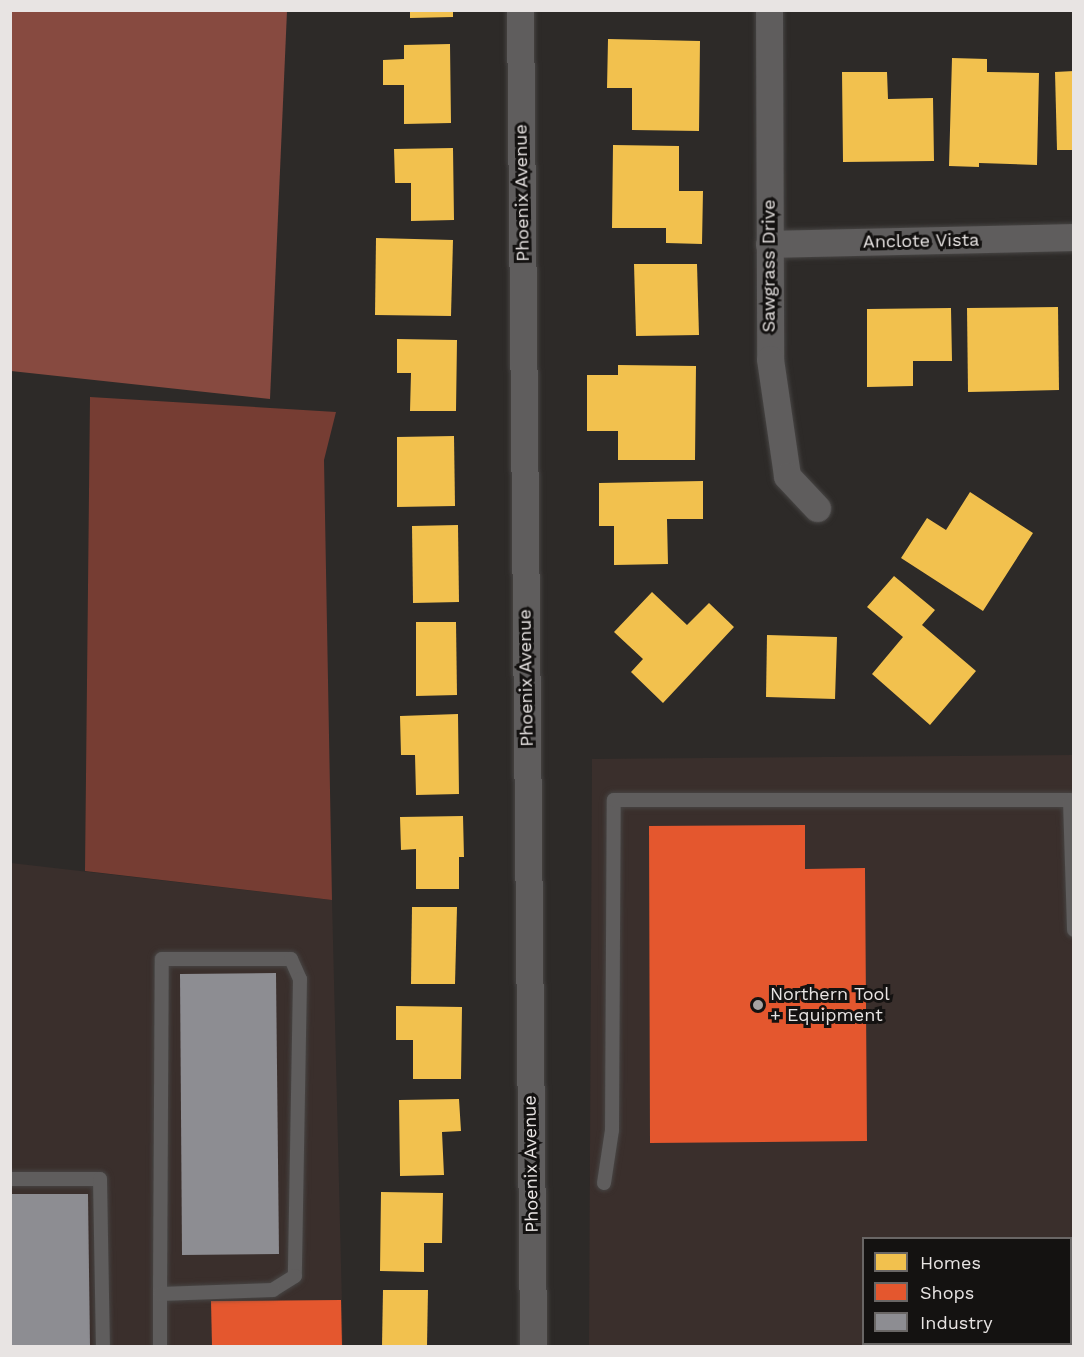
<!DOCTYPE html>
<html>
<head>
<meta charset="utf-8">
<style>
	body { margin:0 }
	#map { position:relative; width:1084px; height:1357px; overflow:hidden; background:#2d2a28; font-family:"Work Sans",sans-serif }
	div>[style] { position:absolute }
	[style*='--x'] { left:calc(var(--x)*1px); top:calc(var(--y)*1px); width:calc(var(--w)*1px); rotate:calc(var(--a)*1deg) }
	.built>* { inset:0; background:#3a2f2c }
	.forest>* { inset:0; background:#763d33 }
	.water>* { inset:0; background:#874a40 }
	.homes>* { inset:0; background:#f2c14e }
	.shops>* { inset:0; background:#e4572e }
	.industry>* { inset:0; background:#8d8d92 }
	.roads { filter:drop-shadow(0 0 2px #474544) drop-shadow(0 0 2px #474544) }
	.service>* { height:14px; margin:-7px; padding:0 7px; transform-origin:7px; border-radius:7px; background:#5f5d5d }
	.minor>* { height:27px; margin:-13.5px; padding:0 13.5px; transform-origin:13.5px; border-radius:13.5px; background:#5f5d5d }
	.dots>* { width:16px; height:16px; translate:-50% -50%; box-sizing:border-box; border:3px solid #141211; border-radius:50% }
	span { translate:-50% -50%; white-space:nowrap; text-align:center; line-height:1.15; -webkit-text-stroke:6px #141211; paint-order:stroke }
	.street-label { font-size:18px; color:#e8e4e3 }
	.poi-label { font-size:18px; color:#e8e4e3 }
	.left { translate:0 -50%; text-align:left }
	.frame { position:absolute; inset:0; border:12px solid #e8e4e3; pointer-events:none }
	.legend { position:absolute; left:862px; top:1237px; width:210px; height:108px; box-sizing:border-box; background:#141211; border:2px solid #696665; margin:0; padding:8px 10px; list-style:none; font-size:18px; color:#e8e4e3 }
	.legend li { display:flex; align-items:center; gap:12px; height:30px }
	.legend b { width:30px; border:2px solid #696665 }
</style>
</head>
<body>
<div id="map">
	<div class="built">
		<i style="clip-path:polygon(evenodd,1073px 755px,1073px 1346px,589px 1346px,592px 759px,1073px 755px,864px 1238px,1070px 1238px,1070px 1344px,864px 1344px,864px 1238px)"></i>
		<i style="clip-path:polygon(11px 863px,332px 900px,343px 1346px,11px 1346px)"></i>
	</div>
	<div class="forest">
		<i style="clip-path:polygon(90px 397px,336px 412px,324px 460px,332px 900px,85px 871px)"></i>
	</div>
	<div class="water">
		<i style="clip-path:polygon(11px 10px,287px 11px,270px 399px,11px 371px)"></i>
	</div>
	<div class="homes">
		<i style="clip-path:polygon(410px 10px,453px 10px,453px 17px,410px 18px)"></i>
		<i style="clip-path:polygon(608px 39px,700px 41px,699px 131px,632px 130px,632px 88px,607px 88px)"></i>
		<i style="clip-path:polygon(450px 44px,451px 123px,404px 124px,404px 85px,383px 85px,383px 60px,404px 59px,404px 45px)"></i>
		<i style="clip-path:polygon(952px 58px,987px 59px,987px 72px,1039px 73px,1037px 165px,979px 163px,979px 167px,949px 166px)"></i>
		<i style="clip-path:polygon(1074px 71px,1074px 150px,1057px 150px,1055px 72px)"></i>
		<i style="clip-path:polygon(842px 72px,887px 72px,888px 99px,933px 98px,934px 161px,843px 162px)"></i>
		<i style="clip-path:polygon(613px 145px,679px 146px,679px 191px,703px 191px,702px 244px,666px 243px,666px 228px,612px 228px)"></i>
		<i style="clip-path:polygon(453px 148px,454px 220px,411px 221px,411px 183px,395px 183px,394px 149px)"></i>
		<i style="clip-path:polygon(376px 238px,453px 240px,451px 316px,375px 315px)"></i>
		<i style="clip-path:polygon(634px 264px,697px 264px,699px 335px,636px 336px)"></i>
		<i style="clip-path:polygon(1058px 307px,1059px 390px,968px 392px,967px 308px)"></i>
		<i style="clip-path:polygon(951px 308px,952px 361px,913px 361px,913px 386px,867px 387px,867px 309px)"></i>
		<i style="clip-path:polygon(397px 339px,457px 340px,456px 411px,410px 411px,411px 373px,397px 373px)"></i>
		<i style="clip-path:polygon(618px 365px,696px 366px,695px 460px,618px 460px,618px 431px,587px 431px,587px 375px,618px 375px)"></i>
		<i style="clip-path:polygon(454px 436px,455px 506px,397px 507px,397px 437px)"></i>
		<i style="clip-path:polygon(703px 481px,703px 519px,667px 519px,668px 564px,614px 565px,614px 526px,599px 526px,599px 483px)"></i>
		<i style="clip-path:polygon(970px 492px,1033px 533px,983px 611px,901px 558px,927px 518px,946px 530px)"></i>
		<i style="clip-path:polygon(458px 525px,459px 602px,413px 603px,412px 526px)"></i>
		<i style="clip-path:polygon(894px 576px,935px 610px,922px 625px,976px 671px,930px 725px,872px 674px,903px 637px,867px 607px)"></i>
		<i style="clip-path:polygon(652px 592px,687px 625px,709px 603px,734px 627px,663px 703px,631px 672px,643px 659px,614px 632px)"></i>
		<i style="clip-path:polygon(416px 622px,456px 622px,457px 695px,416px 696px)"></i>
		<i style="clip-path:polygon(767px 635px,837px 637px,835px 699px,766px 697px)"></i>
		<i style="clip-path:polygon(458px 714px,459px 794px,416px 795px,415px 755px,401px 755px,400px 716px)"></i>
		<i style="clip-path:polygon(463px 816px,464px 857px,459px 857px,459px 889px,416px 889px,416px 849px,401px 850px,400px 817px)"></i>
		<i style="clip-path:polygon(412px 907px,457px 907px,455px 984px,411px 984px)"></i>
		<i style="clip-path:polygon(396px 1006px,462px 1007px,461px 1079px,413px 1079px,413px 1040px,396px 1040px)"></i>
		<i style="clip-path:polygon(459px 1099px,461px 1131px,442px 1132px,444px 1175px,400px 1176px,399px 1100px)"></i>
		<i style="clip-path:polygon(381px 1192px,443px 1193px,442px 1243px,424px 1243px,424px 1272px,380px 1271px)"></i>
		<i style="clip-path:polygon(383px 1290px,428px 1290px,427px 1346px,382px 1346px)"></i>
	</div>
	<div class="shops">
		<i style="clip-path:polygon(805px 825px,805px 869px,865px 868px,867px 1141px,650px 1143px,649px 826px)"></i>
		<i style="clip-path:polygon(341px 1300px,342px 1346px,212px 1346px,211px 1301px)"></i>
	</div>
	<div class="industry">
		<i style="clip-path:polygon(276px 973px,279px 1254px,182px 1255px,180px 974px)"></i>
		<i style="clip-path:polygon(10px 1194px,88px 1194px,90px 1346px,10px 1346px)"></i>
	</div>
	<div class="roads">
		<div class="service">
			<i style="--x:10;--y:1179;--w:90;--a:0"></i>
			<i style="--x:100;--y:1179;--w:167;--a:89"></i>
			<i style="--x:604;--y:1183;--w:54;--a:-81.4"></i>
			<i style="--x:612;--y:1130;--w:330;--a:-89.7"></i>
			<i style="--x:614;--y:800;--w:456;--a:0"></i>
			<i style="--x:1070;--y:800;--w:130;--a:88.2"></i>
			<i style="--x:160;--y:1346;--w:52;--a:-90"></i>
			<i style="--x:160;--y:1294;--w:335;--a:-89.7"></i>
			<i style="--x:162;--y:959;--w:129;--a:0"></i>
			<i style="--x:291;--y:959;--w:22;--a:66"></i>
			<i style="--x:300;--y:979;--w:297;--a:91"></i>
			<i style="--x:295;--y:1276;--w:26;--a:148"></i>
			<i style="--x:273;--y:1290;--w:113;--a:178"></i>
		</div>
		<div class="minor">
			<i style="--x:520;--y:10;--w:1336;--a:89.44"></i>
			<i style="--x:769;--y:10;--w:349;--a:89.8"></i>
			<i style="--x:770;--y:359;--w:118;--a:81.7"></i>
			<i style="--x:787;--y:476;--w:44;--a:46.8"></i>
			<i style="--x:769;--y:244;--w:305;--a:-1.3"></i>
		</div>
	</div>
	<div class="dots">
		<i style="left:758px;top:1005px;background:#a7a3a2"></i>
	</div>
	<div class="street-label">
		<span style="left:522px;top:193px;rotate:-91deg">Phoenix Avenue</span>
		<span style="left:921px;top:241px;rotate:-1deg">Anclote Vista</span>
		<span style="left:769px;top:266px;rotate:-90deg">Sawgrass Drive</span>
		<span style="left:526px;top:678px;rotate:-91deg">Phoenix Avenue</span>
		<span style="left:531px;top:1164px;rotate:-91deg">Phoenix Avenue</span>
	</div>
	<div class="poi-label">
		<span class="left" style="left:770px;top:1005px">Northern Tool<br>+ Equipment</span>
	</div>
	<div class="frame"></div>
	<ul class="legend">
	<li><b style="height:16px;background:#f2c14e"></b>Homes</li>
	<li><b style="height:16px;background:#e4572e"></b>Shops</li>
	<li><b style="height:16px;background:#8d8d92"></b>Industry</li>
	</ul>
</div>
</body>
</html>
